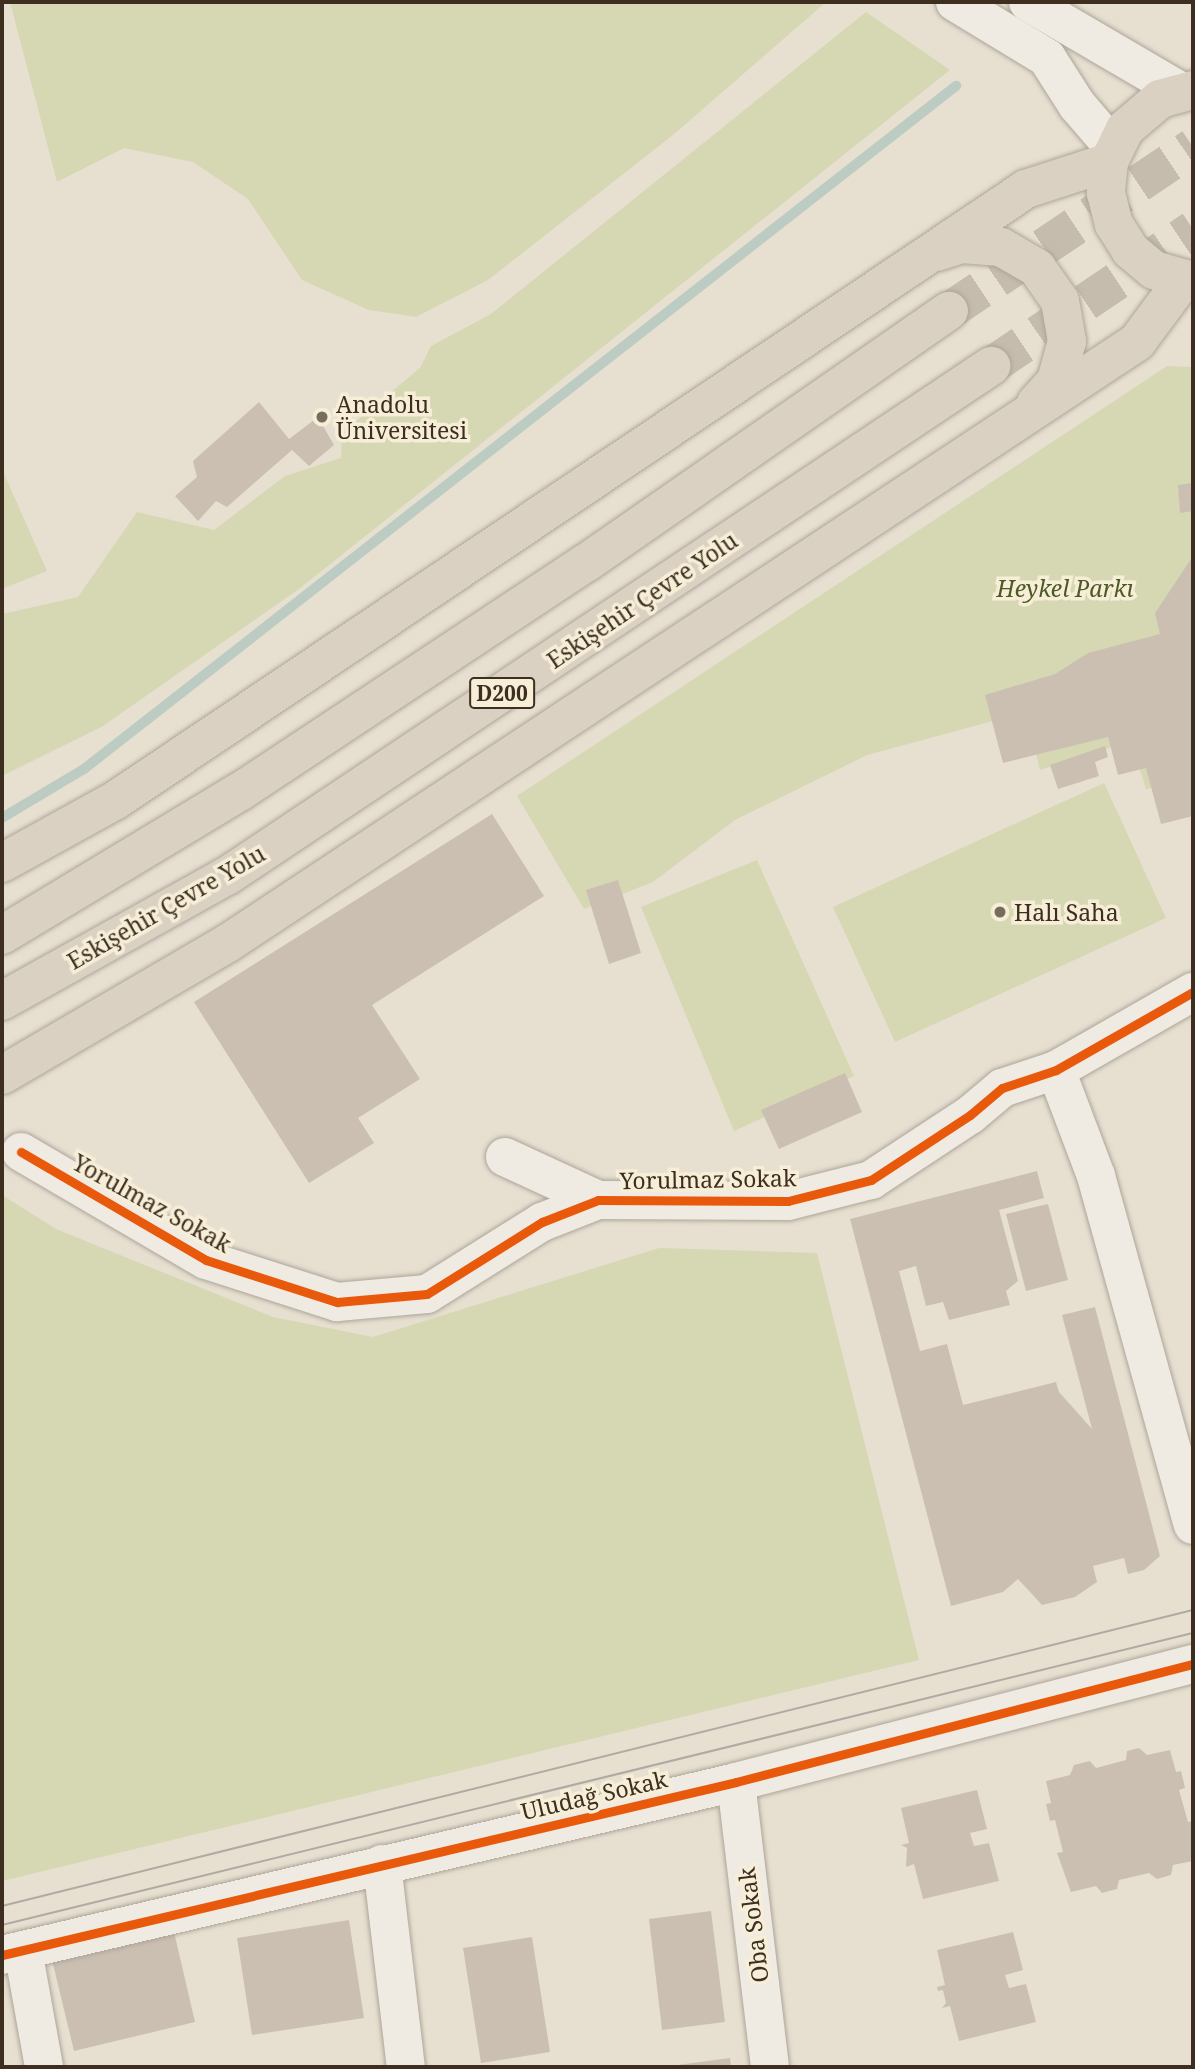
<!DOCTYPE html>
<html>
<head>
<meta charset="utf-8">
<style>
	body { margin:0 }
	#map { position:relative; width:1195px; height:2069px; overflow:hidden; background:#e7e0d1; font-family:"Noto Serif",serif }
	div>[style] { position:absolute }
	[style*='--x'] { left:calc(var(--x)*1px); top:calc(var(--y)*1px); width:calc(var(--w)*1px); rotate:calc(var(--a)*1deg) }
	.green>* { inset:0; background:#d6d7b3 }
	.stream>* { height:10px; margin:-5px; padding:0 5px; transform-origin:5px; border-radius:5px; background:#bcccc2 }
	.building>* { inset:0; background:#cbbfb2 }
	.highway-tunnel>* { height:38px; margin-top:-19px; transform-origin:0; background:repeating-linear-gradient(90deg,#c5bcae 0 38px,transparent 0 57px) }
	.roads { filter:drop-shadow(0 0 2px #ada599) drop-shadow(0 0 2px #ada599) }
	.minor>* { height:38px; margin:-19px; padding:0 19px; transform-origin:19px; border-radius:19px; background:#efebe3 }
	.highway>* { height:38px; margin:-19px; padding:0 19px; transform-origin:19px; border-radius:19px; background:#dad1c2 }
	.tram>* { height:2px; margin:-1px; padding:0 1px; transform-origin:1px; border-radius:1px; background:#afaaa2 }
	.cycleway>* { height:9px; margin:-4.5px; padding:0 4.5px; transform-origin:4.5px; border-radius:4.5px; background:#e8590c }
	.dots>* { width:19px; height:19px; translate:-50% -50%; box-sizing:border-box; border:4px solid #f7eed8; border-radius:50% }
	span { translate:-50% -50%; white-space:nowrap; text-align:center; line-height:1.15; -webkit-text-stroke:7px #f7eed8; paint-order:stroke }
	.shield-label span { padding:2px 5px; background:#f7eed8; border:2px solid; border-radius:5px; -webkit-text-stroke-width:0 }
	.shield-label { font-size:21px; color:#3d2e20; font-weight:700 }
	.poi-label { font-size:23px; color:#3d2e20 }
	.left { translate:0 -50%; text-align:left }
	.park-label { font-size:23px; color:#4d5a26; font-style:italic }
	.street-label { font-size:23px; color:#3d2e20 }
	.frame { position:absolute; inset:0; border:4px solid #3d2e20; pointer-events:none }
</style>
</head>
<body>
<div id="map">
	<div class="green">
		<i style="clip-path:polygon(10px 2px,826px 2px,673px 135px,488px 280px,416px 317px,369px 310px,302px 280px,248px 199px,193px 162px,124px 148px,57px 182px)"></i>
		<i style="clip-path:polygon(866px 12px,950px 70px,299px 589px,103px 726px,2px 776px,2px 614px,78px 597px,137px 512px,214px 530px,285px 476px,341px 458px,342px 433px,420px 368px,431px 346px,491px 314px)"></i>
		<i style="clip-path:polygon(1167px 366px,1193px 367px,1193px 779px,1146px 789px,1131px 741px,1040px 770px,1026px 712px,867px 755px,735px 820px,653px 882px,584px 909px,517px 796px)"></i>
		<i style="clip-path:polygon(2px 469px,47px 571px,2px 589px)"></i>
		<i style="clip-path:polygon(1104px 783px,1166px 918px,895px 1042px,833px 907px)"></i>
		<i style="clip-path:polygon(757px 860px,854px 1076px,734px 1131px,641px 907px)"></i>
		<i style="clip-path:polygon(2px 1195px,56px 1229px,273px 1317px,373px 1337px,659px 1248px,817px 1253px,919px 1660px,2px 1881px)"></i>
	</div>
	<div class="stream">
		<i style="--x:2;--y:818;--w:96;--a:-30.9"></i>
		<i style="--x:84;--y:769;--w:1108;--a:-38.07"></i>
	</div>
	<div class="building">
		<i style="clip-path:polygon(259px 402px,289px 439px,318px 417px,334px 445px,309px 466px,292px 450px,227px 507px,216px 501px,198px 521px,175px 496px,197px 477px,193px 461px)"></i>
		<i style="clip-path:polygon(1193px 483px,1193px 511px,1180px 513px,1178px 485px)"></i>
		<i style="clip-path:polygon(1193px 556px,1193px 816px,1161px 824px,1146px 768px,1118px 775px,1108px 737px,1003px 763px,985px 695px,1055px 674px,1088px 653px,1160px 634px,1155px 613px)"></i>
		<i style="clip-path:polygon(1105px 746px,1108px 757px,1095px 762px,1099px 776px,1058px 789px,1050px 765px)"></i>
		<i style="clip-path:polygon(492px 814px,544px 896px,372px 1005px,420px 1079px,358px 1118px,374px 1143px,309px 1183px,194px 1002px)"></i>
		<i style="clip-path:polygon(618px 880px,641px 953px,609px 964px,586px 890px)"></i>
		<i style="clip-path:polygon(845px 1073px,862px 1112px,779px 1149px,761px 1110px)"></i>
		<i style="clip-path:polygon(1037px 1171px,1044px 1198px,999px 1210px,1018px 1281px,1006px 1291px,1010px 1305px,949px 1320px,943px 1302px,926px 1306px,916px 1266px,899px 1271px,920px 1351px,947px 1344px,963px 1405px,1056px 1382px,1059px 1392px,1092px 1429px,1062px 1315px,1095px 1307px,1160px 1556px,1144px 1570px,1128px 1574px,1124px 1558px,1093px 1566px,1097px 1582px,1075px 1597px,1042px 1605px,1018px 1579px,1003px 1592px,951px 1606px,850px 1219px)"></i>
		<i style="clip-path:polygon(1048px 1204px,1068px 1280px,1026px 1291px,1006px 1214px)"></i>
		<i style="clip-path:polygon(1139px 1748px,1147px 1755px,1170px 1750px,1176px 1772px,1181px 1771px,1185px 1788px,1179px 1790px,1188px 1822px,1193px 1821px,1193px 1861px,1173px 1865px,1171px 1875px,1157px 1879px,1149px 1873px,1119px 1880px,1117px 1889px,1102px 1893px,1096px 1886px,1071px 1892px,1057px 1853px,1063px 1852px,1055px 1820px,1050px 1821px,1046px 1804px,1051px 1803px,1046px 1781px,1070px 1775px,1074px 1765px,1090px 1761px,1096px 1768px,1126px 1760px,1127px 1751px)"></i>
		<i style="clip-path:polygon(977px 1790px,987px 1829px,970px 1833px,974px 1846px,989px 1843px,999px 1881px,923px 1899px,914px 1864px,906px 1867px,907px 1848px,901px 1845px,909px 1843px,901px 1808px)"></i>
		<i style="clip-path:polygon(168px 1906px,195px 2022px,74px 2051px,46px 1935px)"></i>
		<i style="clip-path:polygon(711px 1911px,725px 2022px,662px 2030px,649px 1919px)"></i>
		<i style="clip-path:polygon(349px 1920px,364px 2018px,252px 2035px,237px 1938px)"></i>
		<i style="clip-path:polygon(1013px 1932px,1023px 1970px,1005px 1975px,1009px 1988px,1026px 1984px,1036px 2022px,959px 2041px,950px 2006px,942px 2008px,946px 2003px,943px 1990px,938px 1991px,937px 1987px,945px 1985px,937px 1950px)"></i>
		<i style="clip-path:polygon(532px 1937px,550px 2052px,481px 2063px,463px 1948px)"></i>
		<i style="clip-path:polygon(730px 2058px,731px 2067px,670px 2067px,670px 2066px)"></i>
	</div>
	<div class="highway-tunnel">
		<i style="--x:949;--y:311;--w:294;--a:-33.9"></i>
		<i style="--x:991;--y:366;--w:244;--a:-34"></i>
	</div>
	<div class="roads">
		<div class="minor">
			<i style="--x:955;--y:2;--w:108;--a:31.3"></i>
			<i style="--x:1047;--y:58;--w:56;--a:57.4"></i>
			<i style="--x:1077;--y:105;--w:57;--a:49.3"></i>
			<i style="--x:1028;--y:2;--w:178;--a:30.3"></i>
			<i style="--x:1056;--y:1070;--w:113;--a:69.3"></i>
			<i style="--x:1096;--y:1176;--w:362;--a:74.5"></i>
			<i style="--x:21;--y:1152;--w:214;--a:30.3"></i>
			<i style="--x:206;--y:1260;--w:138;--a:17.8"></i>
			<i style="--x:337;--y:1302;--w:90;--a:-5.1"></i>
			<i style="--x:427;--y:1294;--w:136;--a:-32.1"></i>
			<i style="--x:542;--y:1222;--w:60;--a:-21.4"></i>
			<i style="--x:598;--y:1200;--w:190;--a:0.3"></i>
			<i style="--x:788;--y:1201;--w:86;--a:-14.2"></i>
			<i style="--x:871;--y:1180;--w:118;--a:-33.3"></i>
			<i style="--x:970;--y:1115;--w:42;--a:-40.2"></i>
			<i style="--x:1002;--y:1088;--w:57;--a:-18.4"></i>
			<i style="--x:1056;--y:1070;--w:158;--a:-29.7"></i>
			<i style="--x:505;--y:1157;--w:102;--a:24.8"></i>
			<i style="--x:736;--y:1782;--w:287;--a:83.2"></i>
			<i style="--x:382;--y:1864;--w:204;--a:83.3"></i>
			<i style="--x:23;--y:1950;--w:119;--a:79.8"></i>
			<i style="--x:2;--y:1955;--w:754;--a:-13.26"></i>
			<i style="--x:736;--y:1782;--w:472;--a:-14.5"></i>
		</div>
		<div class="highway">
			<i style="--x:1193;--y:90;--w:34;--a:165"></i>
			<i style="--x:1160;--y:99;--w:46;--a:139.4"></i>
			<i style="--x:1125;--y:129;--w:37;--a:116"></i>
			<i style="--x:1109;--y:162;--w:31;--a:96"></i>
			<i style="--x:1106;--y:193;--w:32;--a:76"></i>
			<i style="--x:1114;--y:224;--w:31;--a:58"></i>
			<i style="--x:1130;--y:250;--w:31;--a:40"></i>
			<i style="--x:1154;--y:270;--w:41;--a:15.8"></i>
			<i style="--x:937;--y:252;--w:25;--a:-18"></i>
			<i style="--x:961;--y:244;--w:40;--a:4.3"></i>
			<i style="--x:1001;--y:247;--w:42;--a:30.3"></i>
			<i style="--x:1037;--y:268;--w:40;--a:55.1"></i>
			<i style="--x:1060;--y:301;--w:41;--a:80.1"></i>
			<i style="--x:1067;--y:341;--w:41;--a:105.4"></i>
			<i style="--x:1056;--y:381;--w:30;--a:132"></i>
			<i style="--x:2;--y:863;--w:130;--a:-28.9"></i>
			<i style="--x:116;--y:800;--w:1096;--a:-33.88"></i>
			<i style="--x:1026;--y:189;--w:87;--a:-18"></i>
			<i style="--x:2;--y:935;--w:279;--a:-31.1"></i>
			<i style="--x:241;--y:791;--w:414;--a:-33.5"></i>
			<i style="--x:586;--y:563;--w:442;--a:-34.8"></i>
			<i style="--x:2;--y:1001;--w:257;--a:-29.1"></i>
			<i style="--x:227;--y:876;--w:919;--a:-33.72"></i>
			<i style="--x:2;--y:1075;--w:262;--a:-30.3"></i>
			<i style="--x:228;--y:943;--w:1090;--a:-33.47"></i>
			<i style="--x:1137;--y:342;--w:77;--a:-53.4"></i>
		</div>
	</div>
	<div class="tram">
		<i style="--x:2;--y:1906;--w:1227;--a:-13.96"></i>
		<i style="--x:2;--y:1925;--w:1226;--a:-13.78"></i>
	</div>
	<div class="cycleway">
		<i style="--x:21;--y:1152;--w:214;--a:30.3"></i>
		<i style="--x:206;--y:1260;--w:138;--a:17.8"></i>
		<i style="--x:337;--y:1302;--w:90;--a:-5.1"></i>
		<i style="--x:427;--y:1294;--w:136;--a:-32.1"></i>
		<i style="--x:542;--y:1222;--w:60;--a:-21.4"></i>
		<i style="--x:598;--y:1200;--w:190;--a:0.3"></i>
		<i style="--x:788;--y:1201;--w:86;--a:-14.2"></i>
		<i style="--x:871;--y:1180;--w:118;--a:-33.3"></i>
		<i style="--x:970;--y:1115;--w:42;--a:-40.2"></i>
		<i style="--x:1002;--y:1088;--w:57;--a:-18.4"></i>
		<i style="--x:1056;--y:1070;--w:158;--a:-29.7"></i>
		<i style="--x:2;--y:1955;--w:754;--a:-13.26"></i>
		<i style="--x:736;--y:1782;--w:472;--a:-14.5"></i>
	</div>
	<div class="dots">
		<i style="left:322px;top:417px;background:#786c5e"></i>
		<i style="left:1000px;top:912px;background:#786c5e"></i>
	</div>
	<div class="shield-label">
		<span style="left:502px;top:693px">D200</span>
	</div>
	<div class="poi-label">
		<span class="left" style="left:336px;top:417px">Anadolu<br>Üniversitesi</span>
		<span class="left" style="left:1014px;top:912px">Halı Saha</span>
	</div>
	<div class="park-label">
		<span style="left:1065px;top:588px">Heykel Parkı</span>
	</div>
	<div class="street-label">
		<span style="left:642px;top:600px;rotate:-34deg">Eskişehir Çevre Yolu</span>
		<span style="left:166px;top:907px;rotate:-30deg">Eskişehir Çevre Yolu</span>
		<span style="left:708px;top:1179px;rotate:-1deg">Yorulmaz Sokak</span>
		<span style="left:152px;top:1203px;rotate:29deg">Yorulmaz Sokak</span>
		<span style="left:594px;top:1795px;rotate:-13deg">Uludağ Sokak</span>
		<span style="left:753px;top:1925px;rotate:-97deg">Oba Sokak</span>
	</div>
	<div class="frame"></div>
</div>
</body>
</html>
